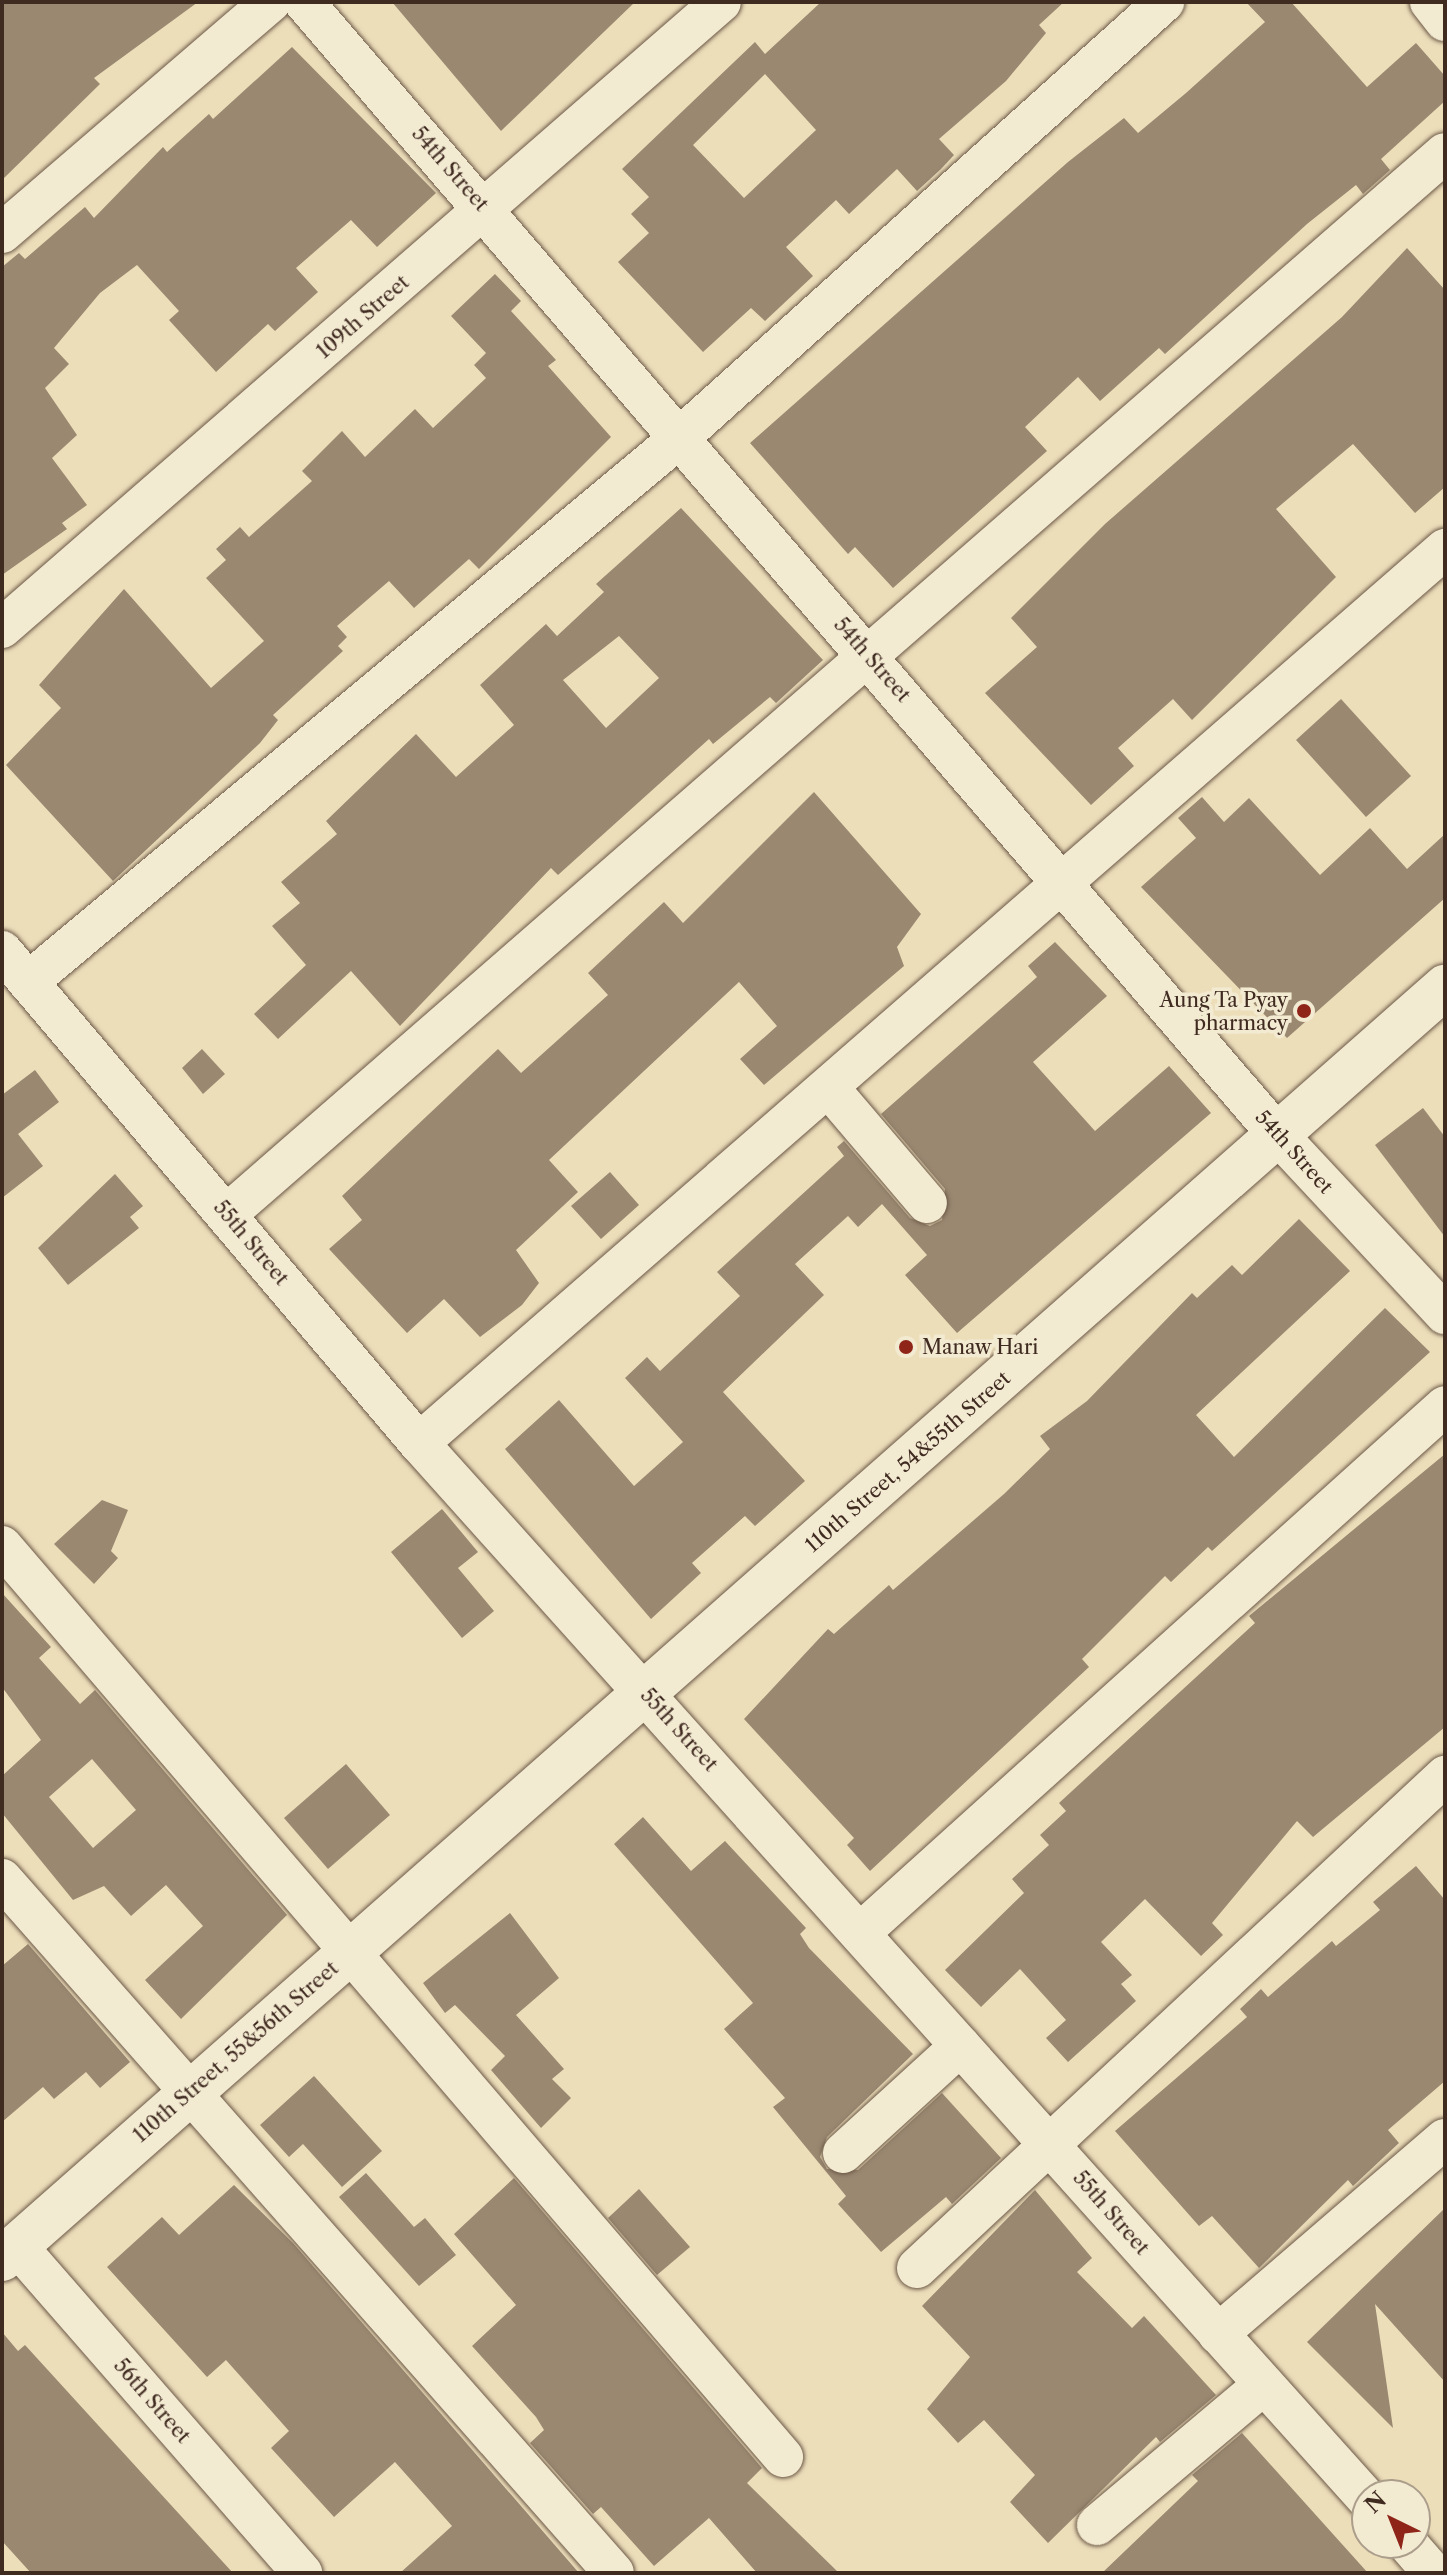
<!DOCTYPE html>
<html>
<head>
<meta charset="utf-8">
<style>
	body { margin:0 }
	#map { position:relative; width:1447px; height:2575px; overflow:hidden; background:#eddeba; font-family:"Libre Caslon Text",serif }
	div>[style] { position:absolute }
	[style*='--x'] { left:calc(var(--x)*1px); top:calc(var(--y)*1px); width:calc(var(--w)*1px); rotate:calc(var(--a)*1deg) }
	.building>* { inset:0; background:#9a8871 }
	.roads { filter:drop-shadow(0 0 2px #6b5847) drop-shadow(0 0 2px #6b5847) }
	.street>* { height:40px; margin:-20px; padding:0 20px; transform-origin:20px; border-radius:20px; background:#f3ead2 }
	.secondary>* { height:44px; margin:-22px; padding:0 22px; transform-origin:22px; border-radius:22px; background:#f3ead2 }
	.dots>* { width:22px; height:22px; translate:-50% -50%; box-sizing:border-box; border:4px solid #f3ead2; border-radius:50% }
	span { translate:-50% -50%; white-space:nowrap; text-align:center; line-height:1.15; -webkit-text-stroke:7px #f3ead2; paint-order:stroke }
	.street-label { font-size:20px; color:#402b21 }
	.poi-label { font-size:20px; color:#402b21 }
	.right { translate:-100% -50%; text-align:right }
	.left { translate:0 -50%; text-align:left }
	.frame { position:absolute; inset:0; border:4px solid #402b21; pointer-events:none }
	.north { position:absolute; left:1351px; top:2479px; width:80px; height:80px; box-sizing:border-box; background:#f3ead2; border:2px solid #ab9e8b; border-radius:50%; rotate:317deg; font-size:22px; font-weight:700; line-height:32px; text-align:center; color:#402b21 }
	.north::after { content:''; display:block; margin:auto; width:28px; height:36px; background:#8f2418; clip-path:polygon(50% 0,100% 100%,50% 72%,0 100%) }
</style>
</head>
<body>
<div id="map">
	<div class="building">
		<i style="clip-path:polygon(2px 2px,198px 2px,94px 78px,100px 84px,2px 180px)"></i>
		<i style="clip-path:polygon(392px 2px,635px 2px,501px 131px)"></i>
		<i style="clip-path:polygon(evenodd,821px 2px,1064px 2px,1039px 25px,1046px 33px,1006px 81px,939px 139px,954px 155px,941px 169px,917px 191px,897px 169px,849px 214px,836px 200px,786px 247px,813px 276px,765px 321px,751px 308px,703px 352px,618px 262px,649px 233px,631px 214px,649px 197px,622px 169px,755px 42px,765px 54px,821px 2px,765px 74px,816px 130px,744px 198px,693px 145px,765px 74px)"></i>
		<i style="clip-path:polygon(1246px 2px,1291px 2px,1367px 87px,1416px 43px,1445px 76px,1445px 101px,1381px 159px,1390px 170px,1363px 194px,1356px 185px,1307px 224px,1165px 354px,1159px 348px,1100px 401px,1078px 377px,1025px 427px,1047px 451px,893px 588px,855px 547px,848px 554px,750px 443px,1068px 162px,1124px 118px,1138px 133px,1186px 93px,1265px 22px)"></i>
		<i style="clip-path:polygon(292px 47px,436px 193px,377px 247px,351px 220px,296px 268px,318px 292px,275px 331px,268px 324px,216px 372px,169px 320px,179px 311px,137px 265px,100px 293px,54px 348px,69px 364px,45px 388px,77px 435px,52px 458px,87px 505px,62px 523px,67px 529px,2px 575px,2px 267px,19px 253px,25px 259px,85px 207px,94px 218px,163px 147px,167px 152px,209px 114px,213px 119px)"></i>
		<i style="clip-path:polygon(1407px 248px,1445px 290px,1445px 487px,1415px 513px,1353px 444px,1276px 509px,1336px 577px,1192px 720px,1173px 699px,1118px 748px,1134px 766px,1091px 805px,985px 693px,1037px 647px,1011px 618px,1105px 524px,1342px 317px)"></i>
		<i style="clip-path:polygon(495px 274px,521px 301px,511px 311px,556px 360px,548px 366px,611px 437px,479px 569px,469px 559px,414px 608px,389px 581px,337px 626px,347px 637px,338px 646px,343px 651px,273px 715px,278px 720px,260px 743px,113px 881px,6px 765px,61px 708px,39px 685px,124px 589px,211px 688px,264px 641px,206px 578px,226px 560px,216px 549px,240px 527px,249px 537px,312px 481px,302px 471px,342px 431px,365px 457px,415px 409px,433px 428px,486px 378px,474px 365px,486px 353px,451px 316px)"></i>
		<i style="clip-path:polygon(evenodd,681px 508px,823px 660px,776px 703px,770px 697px,713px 744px,709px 739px,558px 875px,551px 868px,400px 1026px,351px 971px,278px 1039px,254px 1014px,306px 965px,272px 926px,300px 903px,281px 882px,337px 834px,326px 821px,416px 734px,456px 777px,514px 725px,480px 685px,546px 624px,557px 636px,604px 592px,596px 584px,681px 508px,619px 636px,659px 678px,606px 728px,563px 680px,619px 636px)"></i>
		<i style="clip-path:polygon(1341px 699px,1411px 776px,1366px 817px,1296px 740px)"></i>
		<i style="clip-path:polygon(814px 792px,921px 914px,897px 947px,904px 966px,764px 1085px,740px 1059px,777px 1026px,739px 982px,549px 1160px,578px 1192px,516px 1250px,539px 1283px,522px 1305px,480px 1337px,444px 1299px,407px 1333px,329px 1249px,362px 1220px,342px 1196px,498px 1049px,521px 1073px,608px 995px,588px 973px,664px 902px,683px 923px)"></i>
		<i style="clip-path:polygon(1202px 797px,1224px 822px,1249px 798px,1320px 875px,1370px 828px,1407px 869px,1445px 834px,1445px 898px,1287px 1038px,1141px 887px,1196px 838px,1178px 818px)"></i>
		<i style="clip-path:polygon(1055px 942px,1107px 996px,1033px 1062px,1095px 1131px,1169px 1066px,1211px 1113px,957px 1333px,905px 1275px,927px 1255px,882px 1204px,858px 1227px,848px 1216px,795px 1264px,824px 1295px,723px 1392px,805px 1481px,755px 1526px,745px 1516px,692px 1563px,701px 1573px,651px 1619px,505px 1449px,559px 1400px,634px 1486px,683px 1442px,625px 1378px,647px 1357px,660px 1371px,740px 1296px,717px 1272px,844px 1156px,837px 1147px,844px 1141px,910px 1218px,930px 1226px,942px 1220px,945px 1189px,881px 1114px,1037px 977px,1028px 966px)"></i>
		<i style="clip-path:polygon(202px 1049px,225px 1074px,203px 1094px,182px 1068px)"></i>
		<i style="clip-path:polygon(35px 1070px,59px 1102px,18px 1134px,43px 1166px,2px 1198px,2px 1095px)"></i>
		<i style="clip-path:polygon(1423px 1108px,1445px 1137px,1445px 1237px,1375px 1145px)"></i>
		<i style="clip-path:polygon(610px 1172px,639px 1205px,601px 1239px,571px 1206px)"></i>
		<i style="clip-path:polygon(115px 1174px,143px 1206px,130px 1217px,139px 1228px,68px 1285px,38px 1248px)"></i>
		<i style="clip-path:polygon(1299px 1219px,1350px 1271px,1196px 1415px,1234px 1457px,1385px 1308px,1430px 1352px,1212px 1551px,1208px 1547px,1171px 1582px,1165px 1576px,1082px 1659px,1089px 1667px,870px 1871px,847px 1845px,854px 1838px,744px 1719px,828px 1629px,834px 1634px,889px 1585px,893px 1590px,1004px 1494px,1050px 1449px,1040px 1436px,1087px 1401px,1192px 1293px,1197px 1298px,1232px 1265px,1242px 1275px)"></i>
		<i style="clip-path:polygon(1445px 1454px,1445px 1727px,1313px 1837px,1297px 1821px,1212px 1923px,1223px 1935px,1201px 1956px,1145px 1899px,1101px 1942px,1132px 1975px,1121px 1984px,1136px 2001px,1068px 2062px,1046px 2038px,1066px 2020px,1020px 1969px,981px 2007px,945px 1970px,1024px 1893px,1012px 1879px,1049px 1845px,1040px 1835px,1066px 1811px,1059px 1803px,1255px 1623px,1249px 1616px)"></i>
		<i style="clip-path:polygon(102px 1500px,128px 1510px,111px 1551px,118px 1558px,94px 1584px,54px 1544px)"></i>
		<i style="clip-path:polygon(442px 1509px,478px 1552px,458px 1568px,494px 1611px,462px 1638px,391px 1552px)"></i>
		<i style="clip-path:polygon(evenodd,2px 1593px,51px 1647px,39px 1658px,80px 1704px,95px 1690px,287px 1915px,181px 2019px,145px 1980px,203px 1926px,166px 1885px,131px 1916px,104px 1886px,73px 1900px,2px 1813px,2px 1776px,41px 1740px,2px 1687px,2px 1593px,92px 1759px,136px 1810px,93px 1848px,49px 1797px,92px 1759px)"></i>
		<i style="clip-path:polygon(346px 1764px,390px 1815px,328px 1869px,284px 1818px)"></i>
		<i style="clip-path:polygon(643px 1817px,691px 1871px,725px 1841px,806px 1928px,800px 1934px,809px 1948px,913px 2054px,827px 2137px,820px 2157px,827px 2169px,858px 2170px,942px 2093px,1001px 2158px,952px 2204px,946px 2197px,881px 2252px,838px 2204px,846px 2196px,773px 2107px,785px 2098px,724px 2029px,753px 2003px,614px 1844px)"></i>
		<i style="clip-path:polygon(1416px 1866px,1445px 1900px,1445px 2081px,1388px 2130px,1399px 2143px,1353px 2186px,1348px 2180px,1259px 2268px,1212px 2216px,1199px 2226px,1115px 2131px,1247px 2017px,1240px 2009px,1261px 1989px,1268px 1997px,1332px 1941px,1336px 1946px,1380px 1910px,1373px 1902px)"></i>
		<i style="clip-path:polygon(510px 1913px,559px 1978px,516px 2015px,564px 2069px,552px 2079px,571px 2098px,541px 2128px,491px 2070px,505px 2056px,455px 2005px,445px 2013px,423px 1983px)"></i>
		<i style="clip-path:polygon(28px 1944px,130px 2062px,100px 2088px,86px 2072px,54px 2099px,43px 2087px,2px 2122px,2px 1966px)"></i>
		<i style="clip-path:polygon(314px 2076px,382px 2151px,342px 2187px,303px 2144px,289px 2157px,260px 2125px)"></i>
		<i style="clip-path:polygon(366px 2173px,414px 2227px,425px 2218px,456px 2255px,419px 2286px,339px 2197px)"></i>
		<i style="clip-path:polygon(514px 2178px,762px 2468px,747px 2483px,839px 2573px,757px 2573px,709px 2518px,654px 2566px,601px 2507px,593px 2514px,530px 2443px,544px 2430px,536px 2417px,472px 2346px,516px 2305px,454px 2234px)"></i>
		<i style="clip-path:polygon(234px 2185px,293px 2243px,579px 2573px,400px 2573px,452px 2526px,395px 2462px,334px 2517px,271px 2448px,289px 2431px,226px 2360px,207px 2377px,107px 2267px,162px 2217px,179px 2235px)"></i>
		<i style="clip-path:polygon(639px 2189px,690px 2247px,657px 2275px,608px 2218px)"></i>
		<i style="clip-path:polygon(1035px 2190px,1092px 2258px,1077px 2272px,1132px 2328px,1144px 2316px,1216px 2395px,1160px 2442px,1156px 2437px,1048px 2543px,1010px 2502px,1035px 2475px,984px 2420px,958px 2443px,927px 2409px,970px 2357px,922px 2306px)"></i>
		<i style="clip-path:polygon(1445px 2208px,1445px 2382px,1375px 2304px,1393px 2428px,1307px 2342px)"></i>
		<i style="clip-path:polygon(2px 2332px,18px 2351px,25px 2345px,233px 2573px,31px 2573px,2px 2541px)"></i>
		<i style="clip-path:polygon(1242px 2433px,1368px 2573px,1102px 2573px,1198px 2481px,1192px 2475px)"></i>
	</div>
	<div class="roads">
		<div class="street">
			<i style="--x:304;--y:2;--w:1494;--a:49.32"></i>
			<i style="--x:1278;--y:1135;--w:245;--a:47"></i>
			<i style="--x:1430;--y:2;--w:24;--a:52"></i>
			<i style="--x:2;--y:233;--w:355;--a:-40.7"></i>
			<i style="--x:2;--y:628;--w:953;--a:-41.04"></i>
			<i style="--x:2;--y:951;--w:645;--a:49.72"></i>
			<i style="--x:419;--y:1443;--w:1419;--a:48.08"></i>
			<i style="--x:28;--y:982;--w:847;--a:-39.87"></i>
			<i style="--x:678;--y:439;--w:654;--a:-41.96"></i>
			<i style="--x:829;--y:1088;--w:151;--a:49.6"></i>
			<i style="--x:227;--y:1214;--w:1615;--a:-41.06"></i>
			<i style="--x:419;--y:1443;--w:1361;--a:-41.07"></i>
			<i style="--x:2;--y:1546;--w:1200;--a:49.39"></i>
			<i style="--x:2;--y:1879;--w:925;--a:48.59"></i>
			<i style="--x:860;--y:1933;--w:787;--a:-42.01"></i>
			<i style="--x:843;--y:2153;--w:159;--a:-42.4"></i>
			<i style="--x:17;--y:2246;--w:434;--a:48.9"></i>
			<i style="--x:917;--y:2268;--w:722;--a:-42.98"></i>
			<i style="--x:1218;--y:2334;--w:299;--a:-40.7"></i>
			<i style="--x:1097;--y:2525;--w:217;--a:-40.1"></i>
			<i style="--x:1407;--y:2543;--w:40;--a:49"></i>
		</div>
		<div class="secondary">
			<i style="--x:2;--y:2259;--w:1924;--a:-41.4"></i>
		</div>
	</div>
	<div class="dots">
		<i style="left:1304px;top:1011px;background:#8f2418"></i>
		<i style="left:906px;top:1347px;background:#8f2418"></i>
	</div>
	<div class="street-label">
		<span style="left:450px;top:169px;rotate:49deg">54th Street</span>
		<span style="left:363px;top:317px;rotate:-41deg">109th Street</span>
		<span style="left:872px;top:660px;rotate:49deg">54th Street</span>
		<span style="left:1294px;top:1152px;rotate:48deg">54th Street</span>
		<span style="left:251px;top:1243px;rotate:50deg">55th Street</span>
		<span style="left:908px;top:1462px;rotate:-41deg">110th Street, 54&amp;55th Street</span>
		<span style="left:679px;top:1730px;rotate:48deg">55th Street</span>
		<span style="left:236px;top:2052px;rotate:-41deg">110th Street, 55&amp;56th Street</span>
		<span style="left:1111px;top:2213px;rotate:49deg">55th Street</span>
		<span style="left:152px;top:2401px;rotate:49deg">56th Street</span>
	</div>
	<div class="poi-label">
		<span class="right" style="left:1288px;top:1012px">Aung Ta Pyay<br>pharmacy</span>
		<span class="left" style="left:922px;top:1347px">Manaw Hari</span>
	</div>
	<div class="frame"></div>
	<div class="north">N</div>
</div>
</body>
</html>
